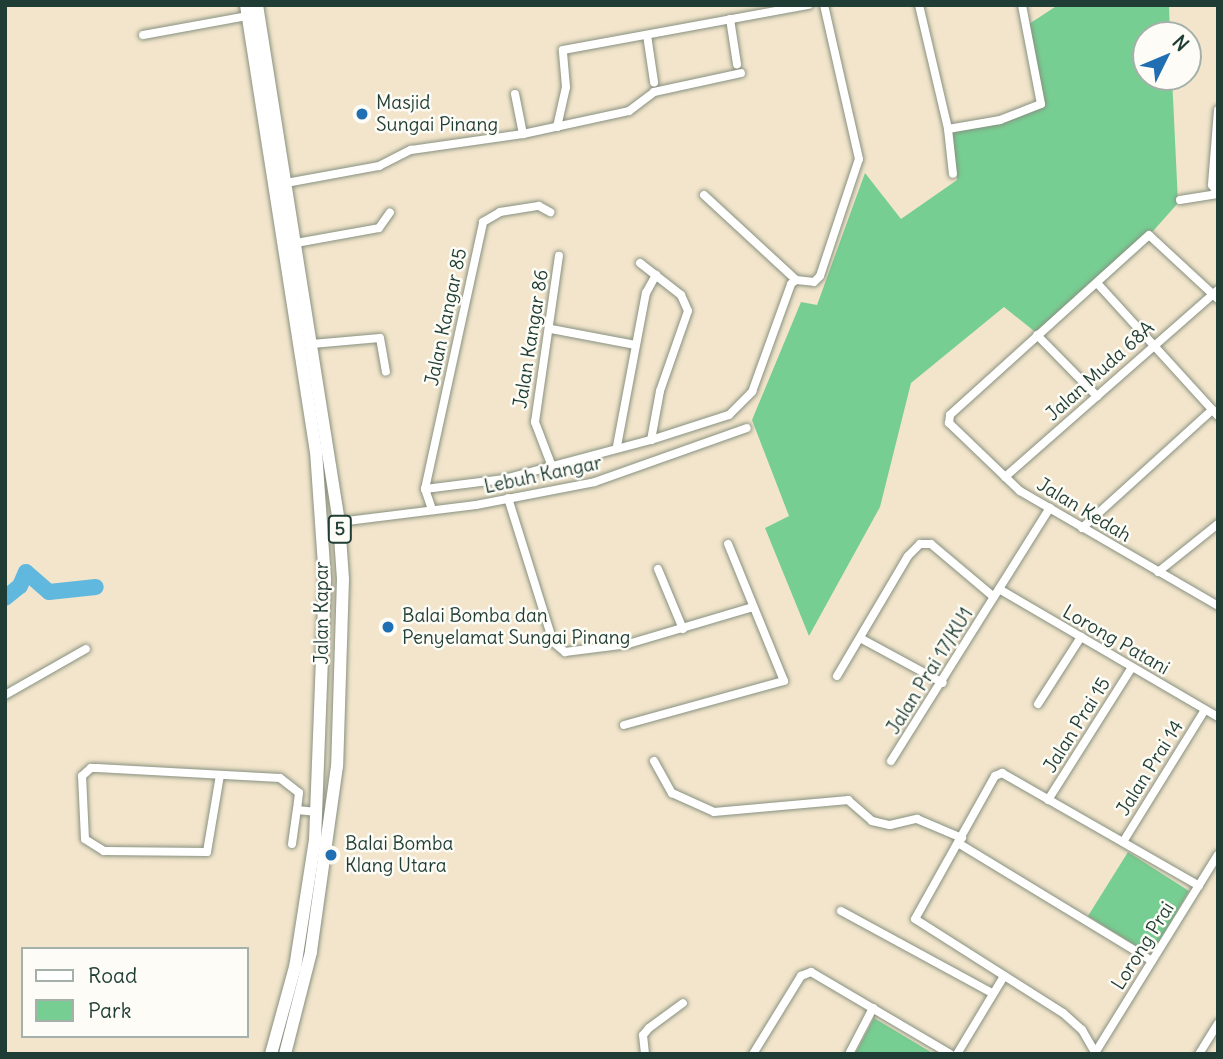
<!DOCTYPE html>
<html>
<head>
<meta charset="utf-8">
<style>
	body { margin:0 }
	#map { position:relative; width:1223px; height:1059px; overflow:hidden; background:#f2e5cb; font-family:Delius,sans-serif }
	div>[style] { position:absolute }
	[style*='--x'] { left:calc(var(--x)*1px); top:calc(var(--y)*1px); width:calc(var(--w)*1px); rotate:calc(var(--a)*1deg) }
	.green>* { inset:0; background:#77ce92 }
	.river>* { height:16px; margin:-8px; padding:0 8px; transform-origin:8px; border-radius:8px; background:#61b8de }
	.roads { filter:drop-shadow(0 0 2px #889180) drop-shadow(0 0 2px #889180) }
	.minor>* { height:8px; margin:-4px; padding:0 4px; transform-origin:4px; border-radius:4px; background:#fff }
	.trunk>* { height:12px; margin:-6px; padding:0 6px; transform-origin:6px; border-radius:6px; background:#fff }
	.dots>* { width:19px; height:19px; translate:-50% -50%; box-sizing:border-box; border:4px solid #fdfcf7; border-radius:50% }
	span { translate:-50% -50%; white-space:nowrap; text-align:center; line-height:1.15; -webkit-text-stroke:5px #fdfcf7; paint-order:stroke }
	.shield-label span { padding:2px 5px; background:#fdfcf7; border:2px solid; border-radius:5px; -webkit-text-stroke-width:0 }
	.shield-label { font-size:18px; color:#1f3d34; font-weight:700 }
	.poi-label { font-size:19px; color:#1f3d34 }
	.left { translate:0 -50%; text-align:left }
	.street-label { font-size:19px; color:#1f3d34 }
	.frame { position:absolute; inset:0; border:7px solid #1f3d34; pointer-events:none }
	.legend { position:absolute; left:21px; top:947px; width:228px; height:91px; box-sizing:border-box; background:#fdfcf7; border:2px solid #a4b0a9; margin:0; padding:9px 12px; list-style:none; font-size:21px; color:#1f3d34 }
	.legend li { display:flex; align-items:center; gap:14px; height:35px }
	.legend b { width:35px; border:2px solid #a4b0a9 }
	.north { position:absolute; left:1132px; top:21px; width:70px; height:70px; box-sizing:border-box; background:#fdfcf7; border:2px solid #a4b0a9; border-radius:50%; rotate:47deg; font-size:19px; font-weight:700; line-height:28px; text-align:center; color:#1f3d34 }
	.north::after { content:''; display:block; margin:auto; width:24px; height:32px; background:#1f6fb2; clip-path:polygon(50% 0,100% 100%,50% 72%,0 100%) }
</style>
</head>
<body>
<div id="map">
	<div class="green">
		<i style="clip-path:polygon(1058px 5px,1169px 5px,1170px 35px,1146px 35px,1146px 77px,1172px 77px,1178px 203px,1154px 230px,1039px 335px,1004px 307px,911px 383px,880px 507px,809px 636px,765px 528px,789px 516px,752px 420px,801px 302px,817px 305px,865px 173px,901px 219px,957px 180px,952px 133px,1039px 108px,1029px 24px)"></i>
		<i style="clip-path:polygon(1128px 852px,1189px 891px,1154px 951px,1141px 949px,1088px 916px)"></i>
		<i style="clip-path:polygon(874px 1018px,934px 1054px,855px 1054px)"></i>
	</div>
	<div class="river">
		<i style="--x:5;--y:598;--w:19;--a:-39"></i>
		<i style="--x:20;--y:586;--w:15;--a:-67"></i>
		<i style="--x:26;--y:572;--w:30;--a:41"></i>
		<i style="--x:49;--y:592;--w:47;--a:-6.1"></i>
	</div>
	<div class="roads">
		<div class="minor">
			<i style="--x:919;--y:5;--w:127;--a:76.8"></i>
			<i style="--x:948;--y:129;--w:45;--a:83.7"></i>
			<i style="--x:730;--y:19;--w:46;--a:81.2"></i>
			<i style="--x:143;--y:35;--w:107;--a:-10.3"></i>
			<i style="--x:647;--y:35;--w:48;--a:81.5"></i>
			<i style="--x:515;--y:94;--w:41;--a:78.7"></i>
			<i style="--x:1218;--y:110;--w:75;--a:94.6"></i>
			<i style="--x:1212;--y:185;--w:10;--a:53"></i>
			<i style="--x:557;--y:127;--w:41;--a:-77.3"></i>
			<i style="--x:566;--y:87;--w:37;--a:-95"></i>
			<i style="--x:563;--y:50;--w:250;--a:-10.4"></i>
			<i style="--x:948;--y:129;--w:53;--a:-9.8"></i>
			<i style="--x:1000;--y:120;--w:44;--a:-21.3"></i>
			<i style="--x:1041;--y:104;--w:101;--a:-100.9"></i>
			<i style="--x:286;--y:183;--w:95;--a:-10.4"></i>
			<i style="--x:379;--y:166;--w:36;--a:-27"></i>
			<i style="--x:411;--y:150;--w:113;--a:-8.1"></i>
			<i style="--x:523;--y:134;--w:108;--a:-12.2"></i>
			<i style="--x:629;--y:111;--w:31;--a:-37"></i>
			<i style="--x:654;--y:92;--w:89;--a:-12.3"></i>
			<i style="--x:704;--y:195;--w:125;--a:42.7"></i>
			<i style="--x:1180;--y:200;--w:38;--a:-9"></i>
			<i style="--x:296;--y:243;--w:84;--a:-10.2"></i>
			<i style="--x:379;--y:228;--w:19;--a:-55"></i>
			<i style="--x:640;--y:263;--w:52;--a:38"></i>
			<i style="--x:681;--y:295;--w:17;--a:66"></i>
			<i style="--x:688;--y:311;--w:85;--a:109.3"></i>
			<i style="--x:660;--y:391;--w:50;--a:100.4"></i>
			<i style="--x:1097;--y:283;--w:180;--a:47.7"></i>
			<i style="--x:1218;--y:299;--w:94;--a:-137.2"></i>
			<i style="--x:1149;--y:235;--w:268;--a:137.9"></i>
			<i style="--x:950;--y:415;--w:8;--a:97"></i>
			<i style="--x:949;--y:423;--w:98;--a:43.8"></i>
			<i style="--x:1020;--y:491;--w:229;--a:30.1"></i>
			<i style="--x:551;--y:329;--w:86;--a:10.7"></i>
			<i style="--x:1037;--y:335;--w:86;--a:45.5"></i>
			<i style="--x:312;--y:344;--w:68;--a:-5"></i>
			<i style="--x:380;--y:338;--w:34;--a:80"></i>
			<i style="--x:617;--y:446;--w:156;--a:-79.3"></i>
			<i style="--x:646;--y:293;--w:21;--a:-61"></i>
			<i style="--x:551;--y:464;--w:45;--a:-110.9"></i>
			<i style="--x:535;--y:422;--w:168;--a:-81.8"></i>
			<i style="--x:1005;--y:477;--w:283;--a:-41.3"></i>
			<i style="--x:425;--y:489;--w:80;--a:-7.2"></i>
			<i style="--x:504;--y:479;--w:152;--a:-14.9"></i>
			<i style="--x:651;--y:440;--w:82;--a:-17.8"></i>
			<i style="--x:729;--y:415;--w:33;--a:-45"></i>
			<i style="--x:752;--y:392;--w:115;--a:-70.1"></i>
			<i style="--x:791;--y:284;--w:6;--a:-39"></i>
			<i style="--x:796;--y:280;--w:18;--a:6"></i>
			<i style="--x:814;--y:282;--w:8;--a:-45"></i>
			<i style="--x:820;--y:276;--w:123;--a:-71.6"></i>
			<i style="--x:859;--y:159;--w:158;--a:-102.8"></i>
			<i style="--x:425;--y:489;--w:273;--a:-77.7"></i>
			<i style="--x:483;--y:222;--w:20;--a:-30"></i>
			<i style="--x:500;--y:212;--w:39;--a:-9"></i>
			<i style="--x:539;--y:206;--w:13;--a:29"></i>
			<i style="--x:425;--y:489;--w:21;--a:71"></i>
			<i style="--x:508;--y:498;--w:151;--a:72.6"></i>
			<i style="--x:553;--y:642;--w:16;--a:40"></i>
			<i style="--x:565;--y:652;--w:64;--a:-7.2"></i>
			<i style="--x:628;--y:644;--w:130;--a:-16.5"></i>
			<i style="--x:339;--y:522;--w:138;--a:-7.1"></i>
			<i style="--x:476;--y:505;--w:121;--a:-10.9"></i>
			<i style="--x:595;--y:482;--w:161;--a:-19.6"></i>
			<i style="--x:1082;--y:528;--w:176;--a:-42.2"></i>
			<i style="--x:658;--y:569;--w:65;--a:67.4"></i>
			<i style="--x:1158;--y:572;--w:77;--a:-38.7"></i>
			<i style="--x:999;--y:589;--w:254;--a:30.3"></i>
			<i style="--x:860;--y:638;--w:94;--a:28.5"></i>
			<i style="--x:837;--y:676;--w:139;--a:-59.4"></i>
			<i style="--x:908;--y:556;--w:17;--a:-45"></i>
			<i style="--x:920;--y:544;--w:11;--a:0"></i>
			<i style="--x:931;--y:544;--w:82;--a:40.1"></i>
			<i style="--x:5;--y:695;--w:93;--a:-29.6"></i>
			<i style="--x:1038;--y:704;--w:80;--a:-57.3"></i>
			<i style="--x:624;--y:725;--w:166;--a:-15.4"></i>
			<i style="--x:784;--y:681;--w:148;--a:-112.2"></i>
			<i style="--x:654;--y:761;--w:37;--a:61"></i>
			<i style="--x:672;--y:793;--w:46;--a:24.3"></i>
			<i style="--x:714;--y:812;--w:135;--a:-5.1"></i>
			<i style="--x:848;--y:800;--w:32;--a:41"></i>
			<i style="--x:872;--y:821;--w:18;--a:13"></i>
			<i style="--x:890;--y:825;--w:28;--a:-13"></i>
			<i style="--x:917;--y:819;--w:49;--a:22.9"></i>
			<i style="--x:891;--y:761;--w:299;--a:-57.9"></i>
			<i style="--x:220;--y:775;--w:78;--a:99.6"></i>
			<i style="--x:207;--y:852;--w:103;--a:-179.4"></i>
			<i style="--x:104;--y:851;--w:22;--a:-148"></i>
			<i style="--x:85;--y:839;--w:63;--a:-92.7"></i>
			<i style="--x:82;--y:776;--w:12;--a:-42"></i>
			<i style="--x:91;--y:768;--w:6;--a:0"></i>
			<i style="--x:97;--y:768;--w:183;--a:3.1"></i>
			<i style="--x:280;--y:778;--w:24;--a:38"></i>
			<i style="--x:299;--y:793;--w:17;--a:97"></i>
			<i style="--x:1048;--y:800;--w:157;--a:-57.7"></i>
			<i style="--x:1123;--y:842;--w:155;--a:-58.2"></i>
			<i style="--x:958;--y:843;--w:227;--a:31.3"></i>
			<i style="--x:292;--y:844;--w:34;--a:-82"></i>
			<i style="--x:297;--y:810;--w:20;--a:6"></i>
			<i style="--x:841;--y:911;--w:172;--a:28.5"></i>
			<i style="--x:1095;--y:1053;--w:233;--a:-58.2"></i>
			<i style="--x:645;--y:1054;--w:19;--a:-96"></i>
			<i style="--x:643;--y:1035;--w:9;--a:-49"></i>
			<i style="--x:649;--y:1028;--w:42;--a:-36.3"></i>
			<i style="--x:753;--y:1054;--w:92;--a:-58.4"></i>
			<i style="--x:801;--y:976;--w:11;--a:-22"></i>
			<i style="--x:811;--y:972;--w:161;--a:30.5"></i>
			<i style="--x:849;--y:1054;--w:52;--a:-62.4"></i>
			<i style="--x:957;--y:1054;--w:91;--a:-58.9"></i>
			<i style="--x:1096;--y:1054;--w:28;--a:-120"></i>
			<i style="--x:1082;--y:1030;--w:25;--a:-138"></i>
			<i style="--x:1063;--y:1013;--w:175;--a:-147.6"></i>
			<i style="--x:915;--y:919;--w:164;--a:-60.8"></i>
			<i style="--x:995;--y:776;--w:8;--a:-23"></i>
			<i style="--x:1002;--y:773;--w:227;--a:29.8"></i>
			<i style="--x:1199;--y:1054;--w:36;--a:-58"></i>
		</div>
		<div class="trunk">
			<i style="--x:246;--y:5;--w:451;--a:81.1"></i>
			<i style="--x:316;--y:451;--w:129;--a:86"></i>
			<i style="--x:325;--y:580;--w:260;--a:92.2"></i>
			<i style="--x:315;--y:840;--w:129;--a:98.9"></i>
			<i style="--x:295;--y:967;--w:90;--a:105.4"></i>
			<i style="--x:257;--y:5;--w:523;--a:80.99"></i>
			<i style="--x:339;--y:522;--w:57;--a:86"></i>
			<i style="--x:343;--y:579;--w:187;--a:91.8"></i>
			<i style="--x:337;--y:766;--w:188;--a:98"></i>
			<i style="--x:311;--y:952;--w:105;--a:104.3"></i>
		</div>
	</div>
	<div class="dots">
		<i style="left:362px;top:114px;background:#1f6fb2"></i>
		<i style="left:388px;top:627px;background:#1f6fb2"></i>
		<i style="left:331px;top:855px;background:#1f6fb2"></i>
	</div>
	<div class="shield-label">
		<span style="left:340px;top:529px">5</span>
	</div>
	<div class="poi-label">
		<span class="left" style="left:376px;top:114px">Masjid<br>Sungai Pinang</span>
		<span class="left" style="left:402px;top:627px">Balai Bomba dan<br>Penyelamat Sungai Pinang</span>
		<span class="left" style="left:345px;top:855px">Balai Bomba<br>Klang Utara</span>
	</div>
	<div class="street-label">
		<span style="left:446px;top:317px;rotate:-78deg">Jalan Kangar 85</span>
		<span style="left:531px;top:339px;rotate:-81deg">Jalan Kangar 86</span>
		<span style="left:1100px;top:371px;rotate:-42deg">Jalan Muda 68A</span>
		<span style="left:543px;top:475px;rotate:-12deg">Lebuh Kangar</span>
		<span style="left:1084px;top:510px;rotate:31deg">Jalan Kedah</span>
		<span style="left:322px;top:613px;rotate:-90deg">Jalan Kapar</span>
		<span style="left:1116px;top:640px;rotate:30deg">Lorong Patani</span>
		<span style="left:930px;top:671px;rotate:-58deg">Jalan Prai 17/KU1</span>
		<span style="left:1077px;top:725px;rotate:-58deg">Jalan Prai 15</span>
		<span style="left:1150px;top:768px;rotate:-58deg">Jalan Prai 14</span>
		<span style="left:1143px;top:946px;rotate:-58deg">Lorong Prai</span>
	</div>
	<div class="frame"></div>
	<ul class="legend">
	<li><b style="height:9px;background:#fff"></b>Road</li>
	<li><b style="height:19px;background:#77ce92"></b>Park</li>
	</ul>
	<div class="north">N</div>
</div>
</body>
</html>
